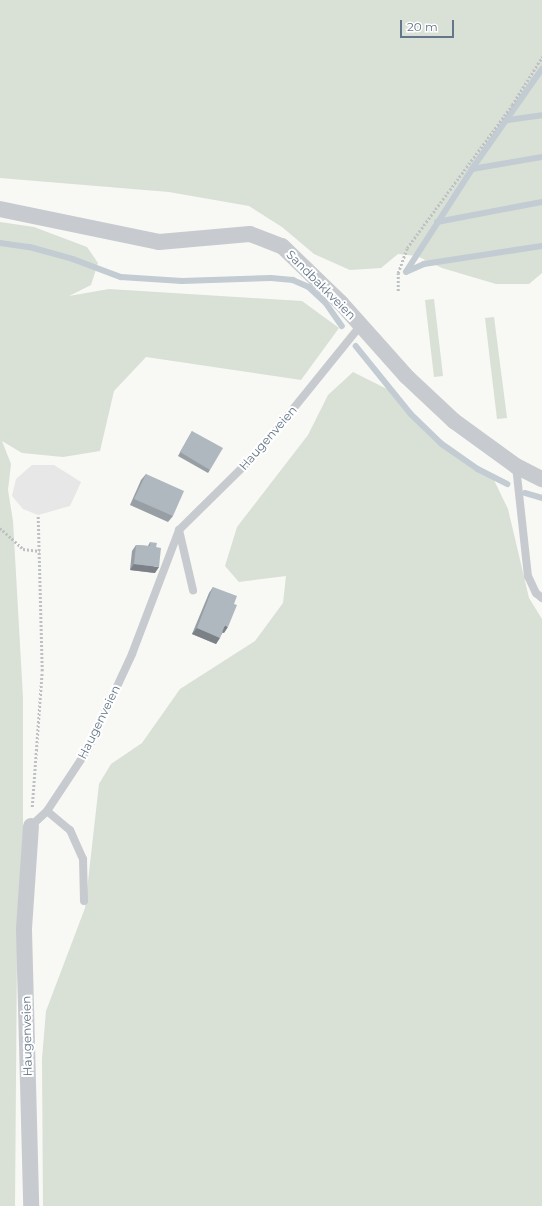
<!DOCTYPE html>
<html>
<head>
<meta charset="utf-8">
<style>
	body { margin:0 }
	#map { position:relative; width:542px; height:1206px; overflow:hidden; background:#f8f8f5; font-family:Montserrat,sans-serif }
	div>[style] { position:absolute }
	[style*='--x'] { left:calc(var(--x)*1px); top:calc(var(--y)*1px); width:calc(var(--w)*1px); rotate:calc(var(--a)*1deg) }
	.built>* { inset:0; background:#e6e7e6 }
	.green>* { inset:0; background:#d9e0d5 }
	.stream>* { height:5.5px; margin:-2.75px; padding:0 2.75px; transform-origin:2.75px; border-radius:2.75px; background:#c2ccd2 }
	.path>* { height:2.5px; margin-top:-1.25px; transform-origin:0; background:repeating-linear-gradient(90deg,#bec1c3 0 2px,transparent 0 4px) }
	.service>* { height:8px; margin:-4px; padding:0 4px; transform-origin:4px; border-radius:4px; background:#c7cbcf }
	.minor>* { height:16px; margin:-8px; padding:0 8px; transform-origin:8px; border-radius:8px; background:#c7cbcf }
	.wall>* { inset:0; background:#979ea4 }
	.shaded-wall>* { inset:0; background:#7b8186 }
	.building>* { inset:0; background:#b0b8bf }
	span { translate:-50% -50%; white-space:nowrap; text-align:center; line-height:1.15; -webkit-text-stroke:4px #fff; paint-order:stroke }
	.street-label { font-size:12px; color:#647689 }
	.scale { position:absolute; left:400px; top:20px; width:54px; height:18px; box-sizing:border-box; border:2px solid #647689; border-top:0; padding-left:5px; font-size:12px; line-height:14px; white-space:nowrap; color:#647689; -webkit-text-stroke:3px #fff; paint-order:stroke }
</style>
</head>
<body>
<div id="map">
	<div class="built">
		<i style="clip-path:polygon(32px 465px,54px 465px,81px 482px,70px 506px,38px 515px,23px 509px,12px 496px,16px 479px)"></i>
	</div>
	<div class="green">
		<i style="clip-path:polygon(0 0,542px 0,542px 273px,529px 284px,496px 284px,442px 268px,417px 256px,398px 254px,381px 268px,350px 270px,314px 254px,282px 227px,249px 206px,169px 192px,0 178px)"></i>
		<i style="clip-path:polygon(0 222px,34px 227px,87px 247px,98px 263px,91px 285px,69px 296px,109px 289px,302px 301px,339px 328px,301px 380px,146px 357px,114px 391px,100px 451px,63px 457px,22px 453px,2px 441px,11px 464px,8px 490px,13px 521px,23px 698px,23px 833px,17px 951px,15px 1206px,0 1206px)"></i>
		<i style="clip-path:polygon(434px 299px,443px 376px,434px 377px,425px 300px)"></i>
		<i style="clip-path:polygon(494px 317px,507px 418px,497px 419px,485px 318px)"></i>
		<i style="clip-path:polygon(353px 372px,391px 391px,436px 436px,492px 476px,508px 509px,529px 598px,542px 619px,542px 1206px,43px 1206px,42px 1059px,46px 1011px,85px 908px,99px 784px,111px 764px,142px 743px,180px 689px,255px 641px,283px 603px,286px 576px,239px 582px,225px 566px,237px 527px,308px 435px,328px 395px)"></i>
	</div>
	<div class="stream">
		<i style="--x:508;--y:120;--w:34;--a:-8"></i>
		<i style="--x:472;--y:169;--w:71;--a:-9.7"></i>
		<i style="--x:437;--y:222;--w:107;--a:-10.8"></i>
		<i style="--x:0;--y:243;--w:30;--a:8"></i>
		<i style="--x:30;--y:247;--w:45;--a:15.6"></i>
		<i style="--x:73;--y:259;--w:51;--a:20.6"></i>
		<i style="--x:121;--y:277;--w:61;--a:3.8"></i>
		<i style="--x:182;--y:281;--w:89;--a:-1.9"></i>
		<i style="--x:271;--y:278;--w:22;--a:5"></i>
		<i style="--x:293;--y:280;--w:17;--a:24"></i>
		<i style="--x:309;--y:287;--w:23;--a:43"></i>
		<i style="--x:326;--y:303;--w:28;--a:55"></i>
		<i style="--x:406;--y:272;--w:122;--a:-57.3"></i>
		<i style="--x:472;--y:169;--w:122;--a:-55"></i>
		<i style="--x:406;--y:272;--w:20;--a:-24"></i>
		<i style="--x:424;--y:264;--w:119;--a:-8.7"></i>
		<i style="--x:356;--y:346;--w:87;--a:51"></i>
		<i style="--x:411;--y:414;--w:43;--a:44.1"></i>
		<i style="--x:442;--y:444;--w:44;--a:34.8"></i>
		<i style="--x:478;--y:469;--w:33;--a:27"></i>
		<i style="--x:525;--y:493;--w:18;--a:16"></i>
	</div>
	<div class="path">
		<i style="--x:398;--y:291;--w:18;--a:-90"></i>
		<i style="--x:398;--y:273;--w:27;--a:-70"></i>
		<i style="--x:407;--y:248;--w:177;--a:-53.7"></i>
		<i style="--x:512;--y:105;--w:57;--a:-58"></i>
		<i style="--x:0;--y:528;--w:31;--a:42"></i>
		<i style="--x:23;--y:549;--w:17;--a:7"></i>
		<i style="--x:32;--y:807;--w:136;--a:-85.8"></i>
		<i style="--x:42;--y:671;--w:156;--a:-91.5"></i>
	</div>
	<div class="service">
		<i style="--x:516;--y:466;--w:111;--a:83.8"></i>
		<i style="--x:528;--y:576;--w:19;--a:65"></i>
		<i style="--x:536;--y:593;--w:8;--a:40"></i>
		<i style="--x:179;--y:530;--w:62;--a:76.9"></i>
		<i style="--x:47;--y:811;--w:30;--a:40"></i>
		<i style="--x:70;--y:830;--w:32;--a:66"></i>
		<i style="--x:83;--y:859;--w:42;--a:88.6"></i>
		<i style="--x:31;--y:826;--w:22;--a:-43"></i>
		<i style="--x:47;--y:811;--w:74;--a:-56.5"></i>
		<i style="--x:88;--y:749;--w:105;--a:-65.1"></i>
		<i style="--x:132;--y:654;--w:133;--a:-69.2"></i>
		<i style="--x:179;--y:530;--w:112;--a:-44.6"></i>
		<i style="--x:259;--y:451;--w:162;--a:-51"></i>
	</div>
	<div class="minor">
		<i style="--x:0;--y:209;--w:162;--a:11.7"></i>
		<i style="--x:159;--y:242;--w:91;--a:-5"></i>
		<i style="--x:250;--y:234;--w:34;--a:21"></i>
		<i style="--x:282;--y:246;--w:82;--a:44"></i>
		<i style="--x:341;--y:303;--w:98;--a:48.3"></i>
		<i style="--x:406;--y:376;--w:66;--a:43.2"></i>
		<i style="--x:454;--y:421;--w:77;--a:36"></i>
		<i style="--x:516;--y:466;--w:29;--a:27"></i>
		<i style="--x:31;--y:826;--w:104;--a:93.9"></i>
		<i style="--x:24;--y:930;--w:276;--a:88.5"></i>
	</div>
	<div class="wall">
		<i style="clip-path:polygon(192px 431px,210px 470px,208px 473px,178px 456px)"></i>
		<i style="clip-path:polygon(146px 474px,173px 516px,168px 522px,130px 505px,141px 480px)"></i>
		<i style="clip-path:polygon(150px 542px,155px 573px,130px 570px,132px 551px,136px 545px,148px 546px)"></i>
		<i style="clip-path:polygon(213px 587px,224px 633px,223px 632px,216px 644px,192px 634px,209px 593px)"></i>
	</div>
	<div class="shaded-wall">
		<i style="clip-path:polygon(134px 564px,159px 567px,155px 573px,130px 570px)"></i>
		<i style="clip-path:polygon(225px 625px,228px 627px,224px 633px,221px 632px)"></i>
		<i style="clip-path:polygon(197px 628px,220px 638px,216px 644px,192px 634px)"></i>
	</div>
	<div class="building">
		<i style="clip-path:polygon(192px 431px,223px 448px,210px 470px,180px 452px)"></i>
		<i style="clip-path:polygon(146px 474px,184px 491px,173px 516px,134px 499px)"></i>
		<i style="clip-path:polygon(150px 542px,157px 543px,156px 547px,161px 548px,159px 567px,134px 564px,136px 545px,150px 546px)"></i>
		<i style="clip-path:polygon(213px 587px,237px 596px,234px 604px,237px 605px,228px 627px,225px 625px,220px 638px,197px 628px)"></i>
	</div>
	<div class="street-label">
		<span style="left:321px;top:285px;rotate:45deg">Sandbakkveien</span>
		<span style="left:268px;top:438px;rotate:-49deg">Haugenveien</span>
		<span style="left:99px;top:722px;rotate:-64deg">Haugenveien</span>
		<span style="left:27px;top:1036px;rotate:-91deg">Haugenveien</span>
	</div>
	<div class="scale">20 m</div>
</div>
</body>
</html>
